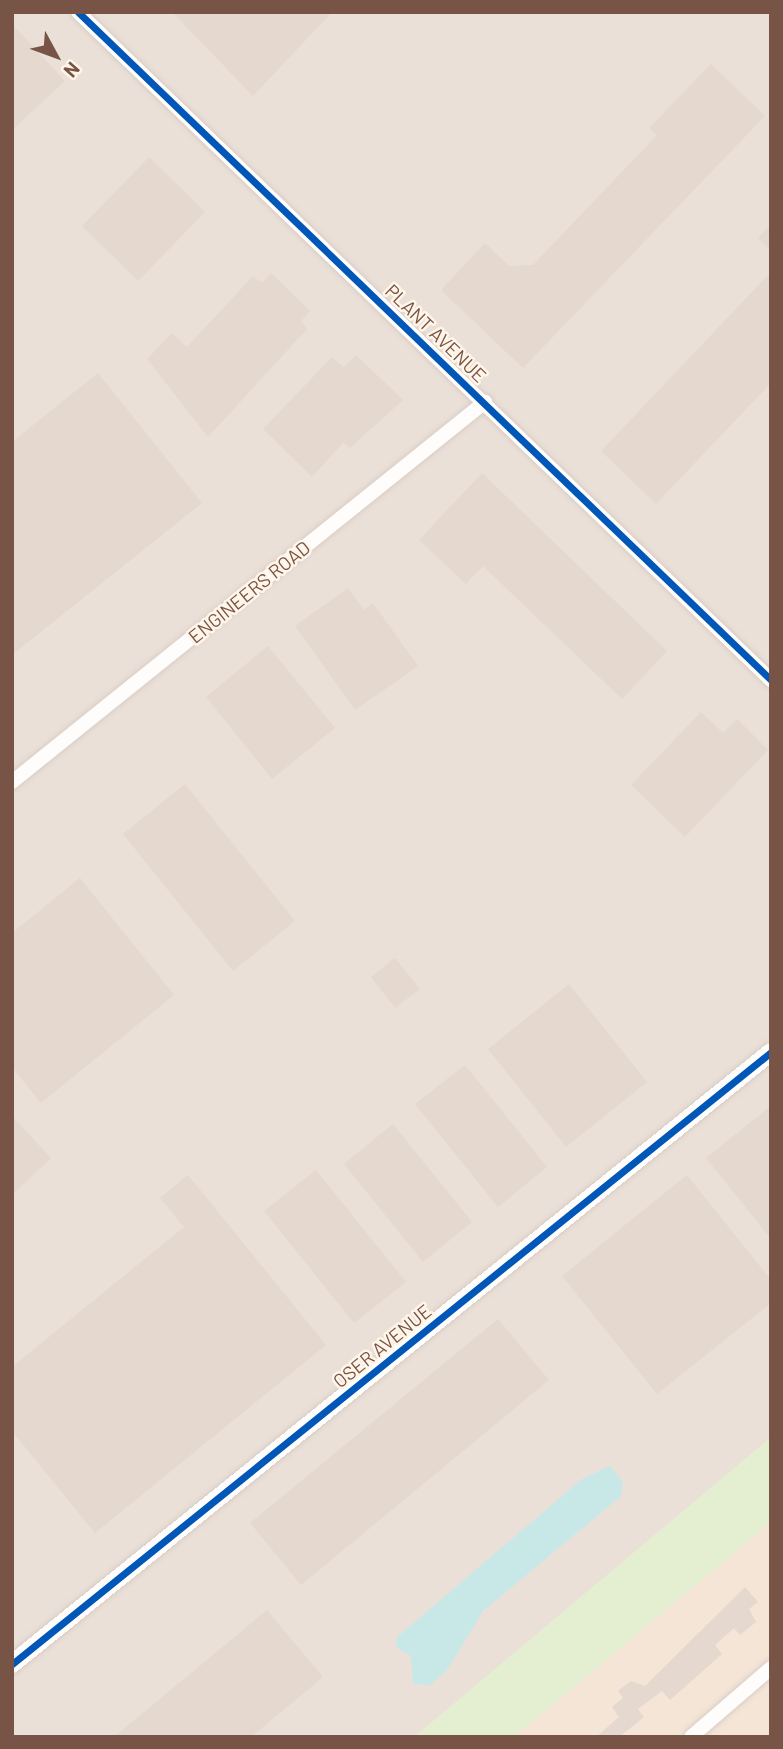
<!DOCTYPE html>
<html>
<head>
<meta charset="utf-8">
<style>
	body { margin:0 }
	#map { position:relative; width:783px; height:1749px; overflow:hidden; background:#f8f0e7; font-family:Barlow,sans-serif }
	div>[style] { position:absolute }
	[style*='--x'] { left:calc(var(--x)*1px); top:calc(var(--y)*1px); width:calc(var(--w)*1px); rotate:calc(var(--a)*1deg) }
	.residential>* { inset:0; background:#f4e5d7 }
	.industrial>* { inset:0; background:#eae0d8 }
	.green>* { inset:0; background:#e4eed0 }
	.water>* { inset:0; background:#c8e8e8 }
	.building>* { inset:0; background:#e4d8cf }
	.roads { filter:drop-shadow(0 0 2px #d9cdc5) drop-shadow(0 0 2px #d9cdc5) }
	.minor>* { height:14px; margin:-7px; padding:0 7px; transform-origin:7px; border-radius:7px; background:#fefdfb }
	.tertiary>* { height:18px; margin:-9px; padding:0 9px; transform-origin:9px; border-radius:9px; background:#fefdfb }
	.cycleway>* { height:7px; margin:-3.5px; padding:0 3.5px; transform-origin:3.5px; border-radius:3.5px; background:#0057b8 }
	span { translate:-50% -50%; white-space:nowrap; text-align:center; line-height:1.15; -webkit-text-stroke:5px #fff5e9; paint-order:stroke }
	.street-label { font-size:19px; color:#775446 }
	.frame { position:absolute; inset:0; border:14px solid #775446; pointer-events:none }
	.north { position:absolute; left:21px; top:21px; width:70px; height:70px; -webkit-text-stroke:5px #fff5e9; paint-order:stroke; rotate:131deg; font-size:19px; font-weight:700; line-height:28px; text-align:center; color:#775446 }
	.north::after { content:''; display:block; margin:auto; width:24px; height:32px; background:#775446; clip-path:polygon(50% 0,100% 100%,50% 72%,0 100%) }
</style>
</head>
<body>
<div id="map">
	<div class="residential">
		<i style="clip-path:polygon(771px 1497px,771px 1737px,467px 1737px)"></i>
	</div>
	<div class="industrial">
		<i style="clip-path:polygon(12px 12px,771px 12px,771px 1497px,467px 1737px,12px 1737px)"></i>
	</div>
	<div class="green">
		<i style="clip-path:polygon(771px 1437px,771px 1522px,514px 1737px,414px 1737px)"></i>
	</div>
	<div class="water">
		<i style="clip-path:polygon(610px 1466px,623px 1482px,621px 1496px,483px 1611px,447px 1670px,430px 1685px,413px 1684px,411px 1656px,397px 1648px,396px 1638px,582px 1479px)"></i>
	</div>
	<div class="building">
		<i style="clip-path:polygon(172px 12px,332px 12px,253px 96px)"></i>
		<i style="clip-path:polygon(12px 24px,65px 81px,12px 130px)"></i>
		<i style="clip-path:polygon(711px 64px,765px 116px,523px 368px,441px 290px,485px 243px,509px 266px,533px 265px,657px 135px,649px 128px)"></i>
		<i style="clip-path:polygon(149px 157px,205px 212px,138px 281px,82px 226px)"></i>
		<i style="clip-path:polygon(771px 224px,771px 250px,758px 238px)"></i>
		<i style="clip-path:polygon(771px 272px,771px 383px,656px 504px,601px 451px)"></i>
		<i style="clip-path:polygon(271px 273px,310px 311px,301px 321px,307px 329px,208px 437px,147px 359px,172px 333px,187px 347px,253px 276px,262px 283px)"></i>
		<i style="clip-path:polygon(356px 355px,403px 400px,350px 448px,343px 443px,312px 477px,263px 429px,332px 357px,344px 367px)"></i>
		<i style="clip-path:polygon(98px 373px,202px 503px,12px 655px,12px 442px)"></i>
		<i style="clip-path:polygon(482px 473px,667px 651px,622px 699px,483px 566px,466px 584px,419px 540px)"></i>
		<i style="clip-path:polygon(348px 588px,364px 610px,373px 603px,418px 666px,355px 710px,295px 626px)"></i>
		<i style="clip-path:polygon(268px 646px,335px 728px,272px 779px,206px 697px)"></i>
		<i style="clip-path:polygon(701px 712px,723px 733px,737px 719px,768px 750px,685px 837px,631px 785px)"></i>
		<i style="clip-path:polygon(185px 784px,295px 921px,233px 971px,123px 834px)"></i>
		<i style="clip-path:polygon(80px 878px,174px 995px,41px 1103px,12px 1067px,12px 933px)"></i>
		<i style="clip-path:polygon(395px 958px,420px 989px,395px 1008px,371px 977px)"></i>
		<i style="clip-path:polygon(569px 984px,647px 1082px,566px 1147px,488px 1049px)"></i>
		<i style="clip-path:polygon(465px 1065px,547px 1167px,498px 1207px,415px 1104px)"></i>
		<i style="clip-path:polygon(771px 1106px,771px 1239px,706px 1158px)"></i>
		<i style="clip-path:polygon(12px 1116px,51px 1158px,12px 1195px)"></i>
		<i style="clip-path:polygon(393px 1124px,472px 1222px,423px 1262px,344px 1164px)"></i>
		<i style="clip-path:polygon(316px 1170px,406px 1282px,354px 1323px,264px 1211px)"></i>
		<i style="clip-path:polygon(188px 1175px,326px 1345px,95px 1533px,12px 1431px,12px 1367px,184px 1227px,160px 1198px)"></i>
		<i style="clip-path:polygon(687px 1175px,771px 1280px,771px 1303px,657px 1394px,562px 1276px)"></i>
		<i style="clip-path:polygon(498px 1319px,549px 1380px,301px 1585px,250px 1523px)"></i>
		<i style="clip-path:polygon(745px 1587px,758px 1602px,749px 1609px,756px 1622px,740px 1635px,734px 1628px,715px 1645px,722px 1654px,670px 1700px,662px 1691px,638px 1709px,644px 1717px,619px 1737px,596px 1737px,619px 1717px,612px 1707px,623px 1698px,618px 1691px,631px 1681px,645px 1686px)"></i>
		<i style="clip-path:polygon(267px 1610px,323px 1677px,251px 1737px,114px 1737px)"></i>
	</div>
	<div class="roads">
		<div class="minor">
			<i style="--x:78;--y:12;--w:963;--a:43.95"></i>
			<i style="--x:12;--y:782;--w:607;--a:-38.78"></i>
			<i style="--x:691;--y:1737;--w:106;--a:-40.8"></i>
		</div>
		<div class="tertiary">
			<i style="--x:12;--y:1664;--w:975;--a:-38.88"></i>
		</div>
	</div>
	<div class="cycleway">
		<i style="--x:78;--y:12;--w:963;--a:43.95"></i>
		<i style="--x:12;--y:1664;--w:975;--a:-38.88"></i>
	</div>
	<div class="street-label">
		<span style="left:436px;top:333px;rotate:44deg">PLANT AVENUE</span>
		<span style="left:249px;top:592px;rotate:-39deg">ENGINEERS ROAD</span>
		<span style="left:382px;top:1346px;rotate:-39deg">OSER AVENUE</span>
	</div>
	<div class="frame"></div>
	<div class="north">N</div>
</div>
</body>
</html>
